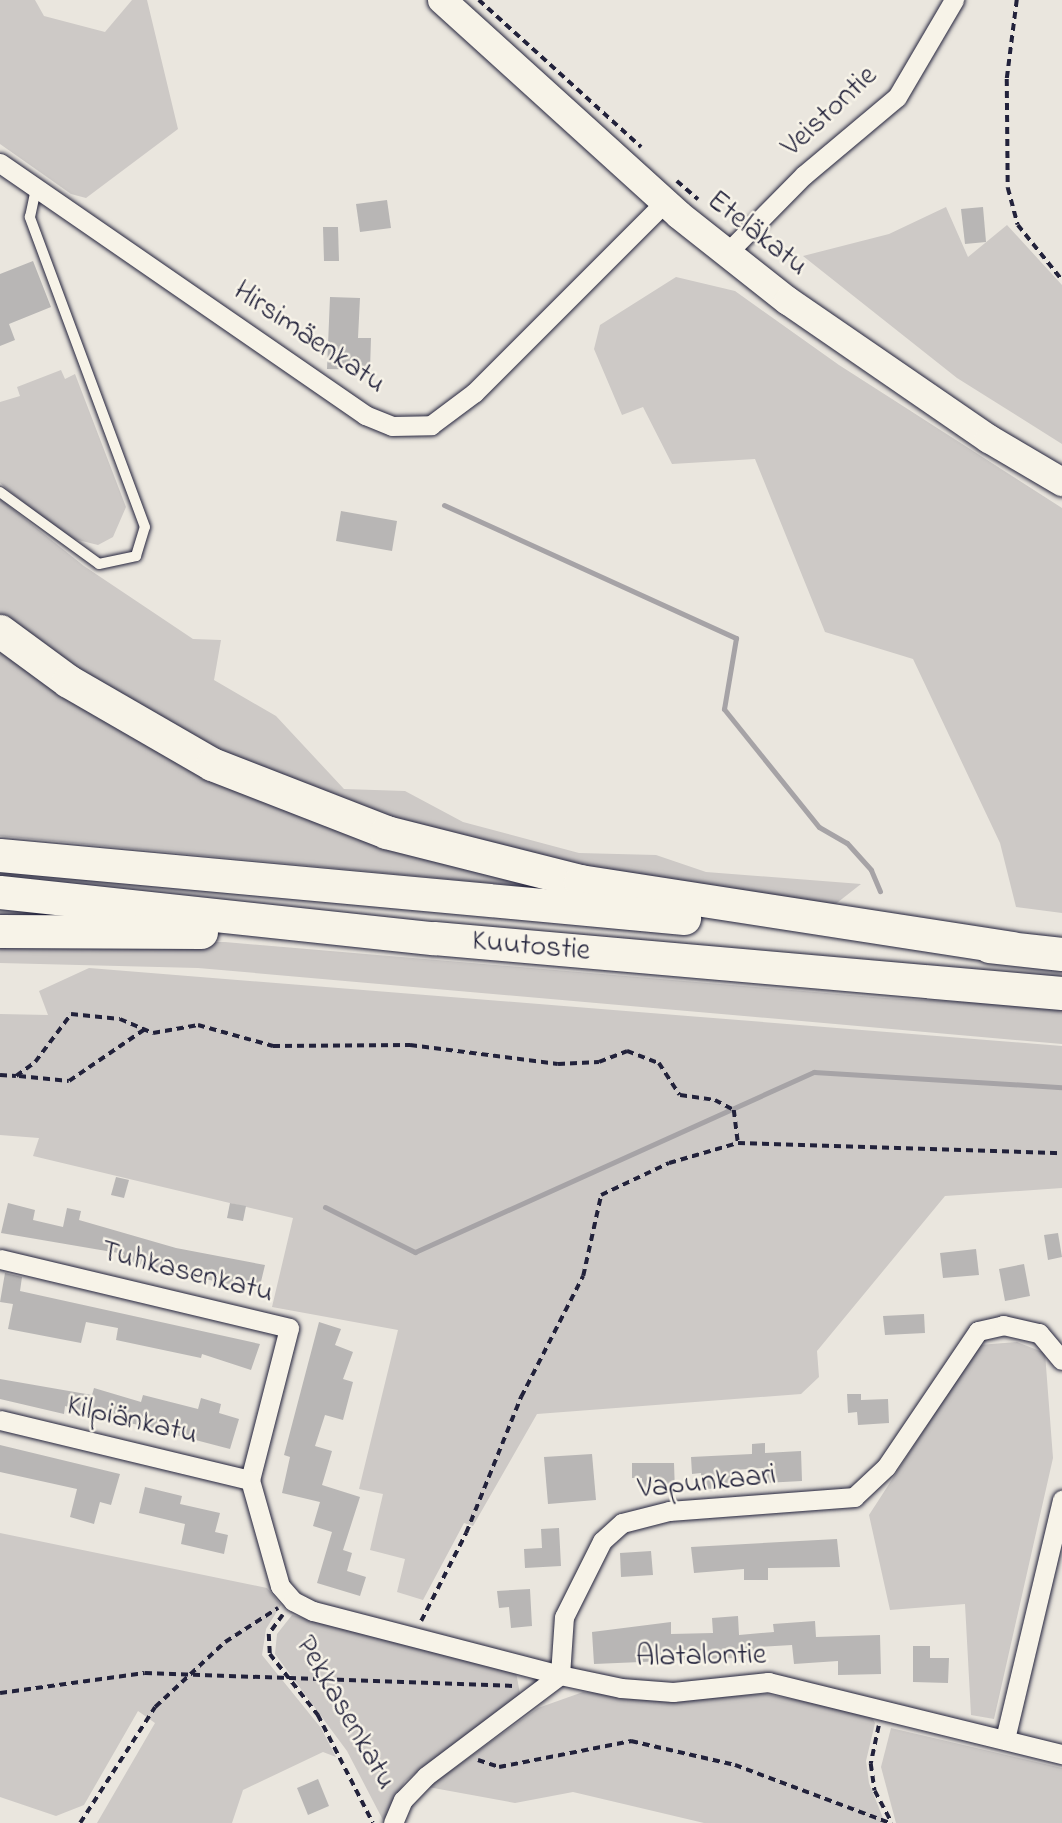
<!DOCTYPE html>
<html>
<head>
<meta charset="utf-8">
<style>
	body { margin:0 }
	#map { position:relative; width:1062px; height:1823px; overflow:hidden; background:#eae6de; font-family:"Indie Flower",sans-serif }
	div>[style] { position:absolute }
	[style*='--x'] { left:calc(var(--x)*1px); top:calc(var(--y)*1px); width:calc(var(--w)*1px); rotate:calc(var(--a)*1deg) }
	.green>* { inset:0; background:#cdc9c6 }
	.stream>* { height:5px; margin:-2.5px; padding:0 2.5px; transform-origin:2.5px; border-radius:2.5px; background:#a6a3a6 }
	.building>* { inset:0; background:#b8b6b5 }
	.path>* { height:3.5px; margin-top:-1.75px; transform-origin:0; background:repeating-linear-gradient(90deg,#22223b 0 7px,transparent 0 12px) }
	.roads { filter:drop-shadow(0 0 2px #22223b) drop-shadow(0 0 2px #22223b) }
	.service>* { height:10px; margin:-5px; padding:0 5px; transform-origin:5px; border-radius:5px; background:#f7f3e8 }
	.minor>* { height:19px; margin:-9.5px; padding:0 9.5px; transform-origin:9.5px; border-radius:9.5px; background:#f7f3e8 }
	.secondary>* { height:28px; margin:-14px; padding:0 14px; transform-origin:14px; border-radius:14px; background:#f7f3e8 }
	.trunk>* { height:33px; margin:-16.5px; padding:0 16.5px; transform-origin:16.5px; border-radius:16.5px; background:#f7f3e8 }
	span { translate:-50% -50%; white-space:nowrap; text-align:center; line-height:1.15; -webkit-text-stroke:5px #f7f3e8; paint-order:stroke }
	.street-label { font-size:30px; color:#22223b }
</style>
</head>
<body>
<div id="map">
	<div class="green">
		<i style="clip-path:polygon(0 0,35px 0,44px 16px,105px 32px,132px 0,147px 0,178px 129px,86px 198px,71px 194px,0 144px)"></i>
		<i style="clip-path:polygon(946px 207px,968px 257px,1007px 225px,1062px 285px,1062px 444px,957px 378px,803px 256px,889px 234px)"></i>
		<i style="clip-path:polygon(676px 277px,735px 291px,839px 365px,1062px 508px,1062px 913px,1016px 907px,1000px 843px,913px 659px,825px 632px,755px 459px,672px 464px,643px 407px,622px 415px,594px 349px,600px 325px)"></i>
		<i style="clip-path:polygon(61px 370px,65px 379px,75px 374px,126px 507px,113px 537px,98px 545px,66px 537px,0 483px,0 402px,20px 396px,17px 387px)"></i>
		<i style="clip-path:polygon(0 499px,84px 566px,193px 639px,221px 640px,214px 680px,276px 716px,344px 789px,405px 791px,463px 822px,579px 853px,656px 855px,706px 872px,861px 884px,833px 906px,585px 871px,363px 812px,190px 737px,87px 679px,0 615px)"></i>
		<i style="clip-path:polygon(0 645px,75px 699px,594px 893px,0 836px)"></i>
		<i style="clip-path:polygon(225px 942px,885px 998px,1062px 1007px,1062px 1044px,198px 968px,0 963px,0 943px)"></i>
		<i style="clip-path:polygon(89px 968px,1062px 1046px,1062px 1188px,945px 1196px,817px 1351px,819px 1377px,801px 1394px,537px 1414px,473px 1526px,464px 1523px,423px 1600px,397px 1592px,405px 1559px,370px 1550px,383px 1494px,359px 1489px,398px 1330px,272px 1307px,293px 1218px,33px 1156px,39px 1138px,0 1135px,0 1014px,48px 1015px,39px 991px)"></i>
		<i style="clip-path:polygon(1017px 1342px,1045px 1353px,1053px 1458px,994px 1719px,971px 1715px,965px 1604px,890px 1610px,869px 1515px,979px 1345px)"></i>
		<i style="clip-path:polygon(0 1533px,267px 1588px,281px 1605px,266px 1629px,262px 1655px,321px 1728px,336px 1757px,323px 1752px,243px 1790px,232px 1823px,97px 1823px,155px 1723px,138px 1711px,84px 1805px,56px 1816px,0 1797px)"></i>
		<i style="clip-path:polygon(292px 1615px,516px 1672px,520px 1694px,405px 1781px,384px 1822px,347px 1751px,275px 1654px,277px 1634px)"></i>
		<i style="clip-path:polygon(583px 1692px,697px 1699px,765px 1694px,870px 1714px,875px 1723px,866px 1761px,869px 1783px,885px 1823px,704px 1823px,573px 1792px,515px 1803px,428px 1787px,538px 1708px)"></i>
		<i style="clip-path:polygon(891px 1728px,1062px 1768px,1062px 1823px,896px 1823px,881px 1767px)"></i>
	</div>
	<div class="stream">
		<i style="--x:444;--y:505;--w:321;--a:24.5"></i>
		<i style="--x:736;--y:638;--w:72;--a:99.6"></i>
		<i style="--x:724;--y:709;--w:151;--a:51.2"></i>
		<i style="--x:819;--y:827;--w:32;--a:30"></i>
		<i style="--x:847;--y:843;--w:36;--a:48"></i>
		<i style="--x:871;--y:870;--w:23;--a:67"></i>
		<i style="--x:325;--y:1207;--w:101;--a:26.6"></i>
		<i style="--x:415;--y:1252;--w:438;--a:-24.3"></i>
		<i style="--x:814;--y:1072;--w:248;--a:3.5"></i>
	</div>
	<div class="building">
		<i style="clip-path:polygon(387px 200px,391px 228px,360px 232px,356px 204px)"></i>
		<i style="clip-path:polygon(983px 207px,986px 242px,965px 244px,961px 209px)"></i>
		<i style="clip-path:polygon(323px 227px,338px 227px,339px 261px,324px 261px)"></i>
		<i style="clip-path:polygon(33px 261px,51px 307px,9px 324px,15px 340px,0 346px,0 274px)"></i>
		<i style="clip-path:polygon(330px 297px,360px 298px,358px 338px,371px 338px,370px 370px,327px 369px)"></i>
		<i style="clip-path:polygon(341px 511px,397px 521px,392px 551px,336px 541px)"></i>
		<i style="clip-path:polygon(116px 1177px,129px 1180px,124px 1198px,111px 1195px)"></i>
		<i style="clip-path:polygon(8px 1203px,35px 1210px,33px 1220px,63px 1227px,67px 1208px,81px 1211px,79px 1220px,176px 1248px,265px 1265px,259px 1290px,156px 1269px,122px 1259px,124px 1254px,1px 1233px)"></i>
		<i style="clip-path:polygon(230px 1203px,246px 1206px,243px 1221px,227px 1218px)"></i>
		<i style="clip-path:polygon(1058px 1233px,1062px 1257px,1048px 1260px,1044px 1235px)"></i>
		<i style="clip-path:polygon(976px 1249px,979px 1275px,943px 1278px,940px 1253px)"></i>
		<i style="clip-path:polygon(1024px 1264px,1030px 1296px,1005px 1301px,999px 1269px)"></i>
		<i style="clip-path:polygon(5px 1273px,22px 1277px,20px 1291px,260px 1344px,251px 1370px,202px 1354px,201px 1358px,116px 1340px,118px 1328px,86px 1322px,81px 1343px,8px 1329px,13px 1304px,0 1302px)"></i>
		<i style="clip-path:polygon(924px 1314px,925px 1333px,885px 1335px,883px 1316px)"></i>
		<i style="clip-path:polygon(319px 1322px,341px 1329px,335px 1345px,353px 1352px,343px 1379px,353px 1382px,343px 1420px,325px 1415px,315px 1446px,332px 1451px,322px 1485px,360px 1497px,343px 1550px,352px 1553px,347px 1571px,366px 1577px,360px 1596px,317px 1583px,332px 1532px,313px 1526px,320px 1502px,282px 1493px,290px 1457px,284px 1455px)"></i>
		<i style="clip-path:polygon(0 1379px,92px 1395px,94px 1388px,141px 1402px,143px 1395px,198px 1409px,201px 1398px,221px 1404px,219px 1413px,239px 1419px,230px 1449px,65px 1406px,64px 1414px,0 1399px)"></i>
		<i style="clip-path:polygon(847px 1394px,861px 1394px,861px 1400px,888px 1399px,889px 1423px,858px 1425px,857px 1412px,848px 1413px)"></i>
		<i style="clip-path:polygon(765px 1443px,765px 1453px,801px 1451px,802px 1481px,764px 1483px,763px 1468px,734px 1470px,735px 1488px,702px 1489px,701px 1473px,692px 1474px,691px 1457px,752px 1454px,752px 1444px)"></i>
		<i style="clip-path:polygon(0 1445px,120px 1474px,111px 1505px,100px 1502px,94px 1524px,70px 1517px,77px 1489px,0 1472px)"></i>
		<i style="clip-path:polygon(592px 1454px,596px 1500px,548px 1504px,544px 1457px)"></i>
		<i style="clip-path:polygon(632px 1463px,674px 1463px,675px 1492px,642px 1492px,642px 1478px,632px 1478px)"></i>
		<i style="clip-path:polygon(145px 1487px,182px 1496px,180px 1504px,220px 1513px,215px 1532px,228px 1535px,224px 1554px,181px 1544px,185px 1524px,139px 1513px)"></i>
		<i style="clip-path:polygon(559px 1528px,561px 1566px,525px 1568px,524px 1549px,542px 1548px,541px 1529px)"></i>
		<i style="clip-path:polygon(837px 1539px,840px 1567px,768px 1568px,768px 1580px,744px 1580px,744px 1569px,694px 1573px,691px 1547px)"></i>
		<i style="clip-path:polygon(651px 1551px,653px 1575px,621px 1577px,620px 1553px)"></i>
		<i style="clip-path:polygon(530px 1589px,532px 1626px,511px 1628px,509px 1607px,499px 1608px,497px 1591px)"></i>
		<i style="clip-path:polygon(738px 1616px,739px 1635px,774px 1632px,773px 1624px,815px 1621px,816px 1637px,880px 1635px,881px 1674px,838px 1675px,838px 1661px,794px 1664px,792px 1645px,757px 1647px,758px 1657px,594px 1664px,592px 1632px,671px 1622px,671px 1634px,713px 1633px,712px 1618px)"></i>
		<i style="clip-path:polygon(913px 1646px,930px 1646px,930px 1658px,949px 1658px,948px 1683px,913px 1682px)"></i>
		<i style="clip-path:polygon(318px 1779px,329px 1806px,308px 1815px,297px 1788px)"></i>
	</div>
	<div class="path">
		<i style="--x:479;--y:0;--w:219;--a:42.2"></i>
		<i style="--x:1017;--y:0;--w:80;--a:97.2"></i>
		<i style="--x:1007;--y:79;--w:109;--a:89.5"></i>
		<i style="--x:1008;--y:188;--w:38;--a:75"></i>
		<i style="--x:1018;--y:225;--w:70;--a:51.3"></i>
		<i style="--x:677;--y:181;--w:28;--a:41"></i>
		<i style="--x:0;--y:1075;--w:16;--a:4"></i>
		<i style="--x:16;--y:1076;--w:24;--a:-36"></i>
		<i style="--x:35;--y:1062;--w:60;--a:-53.1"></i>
		<i style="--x:71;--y:1014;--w:49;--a:5.8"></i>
		<i style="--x:120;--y:1019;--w:36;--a:23"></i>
		<i style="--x:153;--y:1033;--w:46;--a:-10.1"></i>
		<i style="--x:198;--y:1025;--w:78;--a:15.6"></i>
		<i style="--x:273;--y:1046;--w:137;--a:-0.4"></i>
		<i style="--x:410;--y:1045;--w:149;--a:7.3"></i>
		<i style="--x:558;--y:1064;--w:41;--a:-2.8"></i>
		<i style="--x:599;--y:1062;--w:30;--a:-21"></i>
		<i style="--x:627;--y:1051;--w:34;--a:21"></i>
		<i style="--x:659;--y:1063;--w:38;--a:57"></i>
		<i style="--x:680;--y:1095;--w:35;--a:8"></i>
		<i style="--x:715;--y:1100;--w:21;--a:28"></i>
		<i style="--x:734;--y:1110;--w:33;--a:83"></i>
		<i style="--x:738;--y:1143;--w:324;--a:1.8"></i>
		<i style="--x:19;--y:1076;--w:50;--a:5.7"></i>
		<i style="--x:69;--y:1081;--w:92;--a:-34.4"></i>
		<i style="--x:283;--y:1615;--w:24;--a:126"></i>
		<i style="--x:269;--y:1634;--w:20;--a:87"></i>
		<i style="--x:270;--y:1654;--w:78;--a:51.8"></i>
		<i style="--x:318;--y:1715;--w:121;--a:63"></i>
		<i style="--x:421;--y:1621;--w:99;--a:-62.9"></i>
		<i style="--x:466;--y:1533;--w:147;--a:-68"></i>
		<i style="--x:521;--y:1397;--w:136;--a:-62.9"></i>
		<i style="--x:583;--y:1276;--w:83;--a:-77.5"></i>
		<i style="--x:601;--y:1195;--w:75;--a:-25.2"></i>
		<i style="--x:669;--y:1163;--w:72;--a:-16.2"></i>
		<i style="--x:0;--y:1693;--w:146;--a:-7.9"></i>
		<i style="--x:145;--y:1673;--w:369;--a:2"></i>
		<i style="--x:879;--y:1726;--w:39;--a:102"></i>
		<i style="--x:871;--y:1764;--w:27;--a:82"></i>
		<i style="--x:875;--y:1791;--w:36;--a:62"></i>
		<i style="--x:478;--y:1760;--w:22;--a:18"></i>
		<i style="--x:499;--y:1767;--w:135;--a:-11.1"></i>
		<i style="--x:631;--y:1741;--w:107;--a:13"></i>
		<i style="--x:735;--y:1765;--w:165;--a:20.5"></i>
		<i style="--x:80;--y:1823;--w:138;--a:-57.1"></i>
		<i style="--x:155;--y:1707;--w:96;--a:-42.9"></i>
		<i style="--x:225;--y:1642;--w:63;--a:-32.7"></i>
	</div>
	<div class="roads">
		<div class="service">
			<i style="--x:0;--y:492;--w:122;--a:36"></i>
			<i style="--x:99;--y:564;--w:38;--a:-12"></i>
			<i style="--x:136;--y:556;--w:30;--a:-73"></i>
			<i style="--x:145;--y:527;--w:331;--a:-110.4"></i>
			<i style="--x:30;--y:217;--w:30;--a:-78"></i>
		</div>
		<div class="minor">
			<i style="--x:0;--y:163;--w:444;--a:34.6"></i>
			<i style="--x:365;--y:415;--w:29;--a:22"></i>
			<i style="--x:392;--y:426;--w:39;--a:-1"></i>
			<i style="--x:431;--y:425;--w:54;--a:-36.7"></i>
			<i style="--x:474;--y:393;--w:269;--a:-45"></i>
			<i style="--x:727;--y:253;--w:110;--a:-45.4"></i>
			<i style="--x:804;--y:175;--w:121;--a:-40"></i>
			<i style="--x:897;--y:97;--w:113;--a:-59.6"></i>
			<i style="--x:0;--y:1259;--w:297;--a:13.4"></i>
			<i style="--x:289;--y:1328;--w:157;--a:104.4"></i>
			<i style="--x:250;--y:1480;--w:110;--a:74.2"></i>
			<i style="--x:280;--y:1586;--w:20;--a:49"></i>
			<i style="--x:293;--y:1601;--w:22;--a:27"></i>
			<i style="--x:313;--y:1611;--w:255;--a:14.5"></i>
			<i style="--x:560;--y:1675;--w:58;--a:-86.1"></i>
			<i style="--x:564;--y:1617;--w:85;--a:-63.4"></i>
			<i style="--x:602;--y:1541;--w:27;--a:-42"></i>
			<i style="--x:622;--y:1523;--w:49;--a:-14.3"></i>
			<i style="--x:669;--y:1511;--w:186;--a:-4.3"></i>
			<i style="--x:854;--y:1497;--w:44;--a:-43.2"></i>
			<i style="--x:886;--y:1467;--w:164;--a:-55.9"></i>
			<i style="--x:978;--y:1331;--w:26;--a:-13"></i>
			<i style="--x:1003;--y:1325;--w:37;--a:13"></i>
			<i style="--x:1039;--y:1333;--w:35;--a:50"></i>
			<i style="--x:0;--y:1420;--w:257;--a:13.5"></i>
			<i style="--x:1005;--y:1739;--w:246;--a:-76.6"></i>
			<i style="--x:393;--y:1823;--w:25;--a:-67"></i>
			<i style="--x:403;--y:1800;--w:33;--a:-46"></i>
			<i style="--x:426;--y:1776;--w:168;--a:-37"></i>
			<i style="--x:560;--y:1675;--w:62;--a:12"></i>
			<i style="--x:621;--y:1688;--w:52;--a:4.4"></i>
			<i style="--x:673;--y:1692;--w:96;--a:-6"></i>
			<i style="--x:768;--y:1682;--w:303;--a:13.8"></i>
		</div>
		<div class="secondary">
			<i style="--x:442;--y:0;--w:320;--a:42.2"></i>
			<i style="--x:679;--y:215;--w:139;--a:38.3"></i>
			<i style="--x:788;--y:301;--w:244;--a:34.5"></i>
			<i style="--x:989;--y:439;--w:85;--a:30.5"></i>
		</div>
		<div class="trunk">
			<i style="--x:0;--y:631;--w:84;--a:36.3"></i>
			<i style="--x:68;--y:681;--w:166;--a:30"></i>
			<i style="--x:212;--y:764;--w:187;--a:21.3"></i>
			<i style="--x:386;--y:832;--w:200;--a:14.2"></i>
			<i style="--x:580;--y:881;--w:436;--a:8.8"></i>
			<i style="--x:0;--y:855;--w:687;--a:5.26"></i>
			<i style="--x:0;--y:892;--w:436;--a:6.1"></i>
			<i style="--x:434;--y:938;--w:630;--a:5.01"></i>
			<i style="--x:0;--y:931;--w:201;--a:0.3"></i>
			<i style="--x:989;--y:946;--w:73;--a:6.3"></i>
		</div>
	</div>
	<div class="street-label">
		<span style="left:830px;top:112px;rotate:-43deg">Veistontie</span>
		<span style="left:757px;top:234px;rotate:38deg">Eteläkatu</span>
		<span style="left:309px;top:338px;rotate:34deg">Hirsimäenkatu</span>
		<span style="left:531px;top:947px;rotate:5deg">Kuutostie</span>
		<span style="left:187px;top:1273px;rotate:14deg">Tuhkasenkatu</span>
		<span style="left:132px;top:1421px;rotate:13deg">Kilpiänkatu</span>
		<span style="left:707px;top:1483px;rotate:-6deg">Vapunkaari</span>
		<span style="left:701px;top:1657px;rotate:-1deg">Alatalontie</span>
		<span style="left:345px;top:1713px;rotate:60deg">Pekkasenkatu</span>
	</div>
</div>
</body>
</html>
